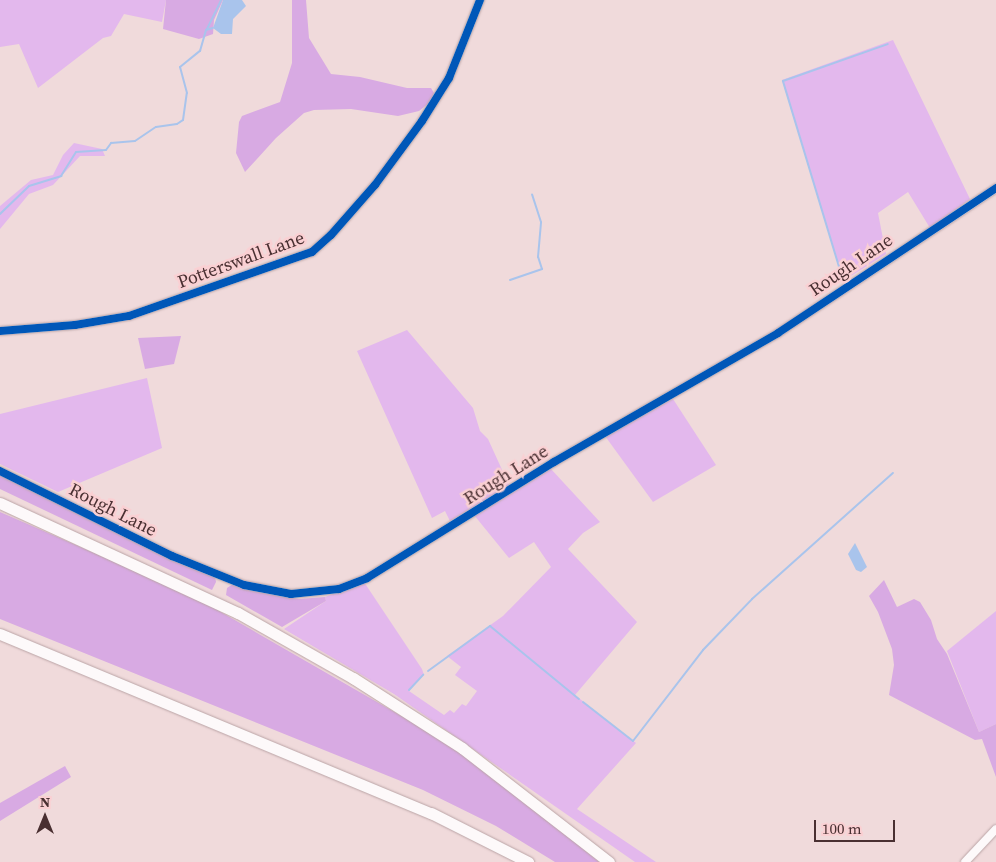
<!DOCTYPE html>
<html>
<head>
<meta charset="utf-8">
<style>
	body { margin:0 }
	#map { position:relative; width:996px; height:862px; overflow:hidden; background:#f0dadb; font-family:"Source Serif 4",serif }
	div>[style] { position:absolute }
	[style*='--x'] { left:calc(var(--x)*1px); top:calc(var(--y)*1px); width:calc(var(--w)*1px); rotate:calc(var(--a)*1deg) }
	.green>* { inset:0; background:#e3b8ed }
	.forest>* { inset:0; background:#d8aae3 }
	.water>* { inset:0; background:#a9c4ec }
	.stream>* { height:2px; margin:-1px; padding:0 1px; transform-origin:1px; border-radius:1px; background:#a9c4ec }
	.roads { filter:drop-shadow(0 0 1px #baa4a6) drop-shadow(0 0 1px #baa4a6) }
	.minor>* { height:8px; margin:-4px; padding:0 4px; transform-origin:4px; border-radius:4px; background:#fdf9fa }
	.highway>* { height:11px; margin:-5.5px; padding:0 5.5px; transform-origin:5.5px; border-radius:5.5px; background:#fdf9fa }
	.cycleway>* { height:8px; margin:-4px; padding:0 4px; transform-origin:4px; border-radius:4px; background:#0057b8 }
	span { translate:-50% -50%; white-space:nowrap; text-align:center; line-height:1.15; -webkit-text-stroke:5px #fad0d3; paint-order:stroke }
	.street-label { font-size:18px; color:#492f31 }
	.north { position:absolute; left:20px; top:792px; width:50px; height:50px; -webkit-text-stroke:4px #fad0d3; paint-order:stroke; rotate:0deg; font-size:14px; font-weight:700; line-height:20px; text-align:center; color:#492f31 }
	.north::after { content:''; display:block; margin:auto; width:18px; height:22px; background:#492f31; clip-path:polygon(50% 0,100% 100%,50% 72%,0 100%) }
	.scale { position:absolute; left:814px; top:820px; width:81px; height:22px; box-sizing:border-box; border:2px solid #492f31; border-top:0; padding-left:6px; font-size:15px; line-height:18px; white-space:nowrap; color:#492f31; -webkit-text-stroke:4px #fad0d3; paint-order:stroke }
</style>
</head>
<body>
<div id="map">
	<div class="green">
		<i style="clip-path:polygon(0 0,166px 0,162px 22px,124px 14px,111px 36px,103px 38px,38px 88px,19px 44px,0 47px)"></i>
		<i style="clip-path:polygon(893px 40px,970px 199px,930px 228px,908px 192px,878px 213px,886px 254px,843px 281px,782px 80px)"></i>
		<i style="clip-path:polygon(74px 143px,102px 149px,105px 156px,80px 156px,53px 185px,29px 194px,0 229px,0 206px,31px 180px,53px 175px,63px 155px)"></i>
		<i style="clip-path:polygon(407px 330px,473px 408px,480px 431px,488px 439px,509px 485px,450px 521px,445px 511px,432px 518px,357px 351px)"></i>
		<i style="clip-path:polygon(147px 378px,162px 448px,58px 492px,0 464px,0 414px)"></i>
		<i style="clip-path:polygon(673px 399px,716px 465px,653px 502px,605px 436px)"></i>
		<i style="clip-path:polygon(551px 469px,600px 522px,583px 533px,568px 549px,637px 622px,575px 695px,636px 743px,577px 809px,656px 862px,635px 862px,394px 694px,284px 629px,326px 601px,325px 597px,364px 582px,422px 669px,424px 675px,409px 691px,444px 715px,450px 710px,454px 713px,462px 704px,466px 706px,477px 691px,455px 675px,461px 667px,447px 656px,503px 616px,551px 567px,534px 542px,509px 558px,474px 515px)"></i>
		<i style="clip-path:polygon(996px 611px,996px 724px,979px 732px,947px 651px)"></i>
	</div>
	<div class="forest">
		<i style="clip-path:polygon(166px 0,223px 0,214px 20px,213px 34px,199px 39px,163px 29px)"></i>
		<i style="clip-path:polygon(292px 0,306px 0,309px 38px,331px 74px,360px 77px,407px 88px,431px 88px,434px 93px,429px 103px,419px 111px,398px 116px,351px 109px,314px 110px,304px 113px,276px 138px,245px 172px,236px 153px,239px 122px,242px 116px,280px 102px,292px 63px)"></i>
		<i style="clip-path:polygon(181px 336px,174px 364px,145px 369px,138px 338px)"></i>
		<i style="clip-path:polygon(0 474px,215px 577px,216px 582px,212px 590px,0 489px)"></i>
		<i style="clip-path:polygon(0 512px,193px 596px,443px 740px,533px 807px,599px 862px,555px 862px,496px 826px,423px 790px,0 619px)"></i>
		<i style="clip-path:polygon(884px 580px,897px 607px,914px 599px,920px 602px,931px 620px,937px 639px,947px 654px,979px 732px,996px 724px,996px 777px,982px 739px,975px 740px,889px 695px,894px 665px,892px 649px,878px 612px,869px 596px)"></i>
		<i style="clip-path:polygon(233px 584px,279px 596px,299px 599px,325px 597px,326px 601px,282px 627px,226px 595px,227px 588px)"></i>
		<i style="clip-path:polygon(65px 766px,71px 777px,0 821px,0 803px)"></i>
	</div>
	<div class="water">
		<i style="clip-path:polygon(223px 0,242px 0,246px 6px,233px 19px,232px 34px,221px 34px,213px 28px)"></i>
		<i style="clip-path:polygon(855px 543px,867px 567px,861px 572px,856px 570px,848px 554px)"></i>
	</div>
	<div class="stream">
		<i style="--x:207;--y:29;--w:32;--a:-64"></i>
		<i style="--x:0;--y:214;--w:40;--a:-44"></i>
		<i style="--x:29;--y:186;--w:34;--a:-17"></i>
		<i style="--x:61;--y:176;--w:28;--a:-58"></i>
		<i style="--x:76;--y:152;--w:30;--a:-4"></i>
		<i style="--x:106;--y:150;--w:9;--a:-54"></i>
		<i style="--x:111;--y:143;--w:24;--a:-5"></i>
		<i style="--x:135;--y:141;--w:25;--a:-34"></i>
		<i style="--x:156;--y:127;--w:21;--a:-8"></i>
		<i style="--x:177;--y:124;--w:7;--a:-34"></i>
		<i style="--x:183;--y:120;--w:27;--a:-82"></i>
		<i style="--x:187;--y:93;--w:27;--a:-105"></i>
		<i style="--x:180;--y:67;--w:26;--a:-39"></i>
		<i style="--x:200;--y:51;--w:22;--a:-74"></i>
		<i style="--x:206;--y:30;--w:7;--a:-16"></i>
		<i style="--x:510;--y:280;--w:34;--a:-19"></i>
		<i style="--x:542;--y:269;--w:13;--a:-108"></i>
		<i style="--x:538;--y:257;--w:35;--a:-85"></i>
		<i style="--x:541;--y:222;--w:29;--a:-108"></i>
		<i style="--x:843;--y:280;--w:208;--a:-106.8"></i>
		<i style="--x:783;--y:81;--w:111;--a:-19.4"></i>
		<i style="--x:428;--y:671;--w:77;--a:-36"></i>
		<i style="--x:490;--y:626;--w:115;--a:39.4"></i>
		<i style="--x:409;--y:690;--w:21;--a:-47"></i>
		<i style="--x:583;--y:702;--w:63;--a:38"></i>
		<i style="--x:633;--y:741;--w:115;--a:-52.4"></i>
		<i style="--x:703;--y:650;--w:71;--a:-46.1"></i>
		<i style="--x:752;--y:599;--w:189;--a:-41.8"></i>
	</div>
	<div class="roads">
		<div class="minor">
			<i style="--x:0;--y:331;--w:75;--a:-4.6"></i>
			<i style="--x:75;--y:325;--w:55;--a:-9.5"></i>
			<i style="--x:129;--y:316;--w:194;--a:-19.3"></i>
			<i style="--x:312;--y:252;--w:25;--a:-42"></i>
			<i style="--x:331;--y:235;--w:67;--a:-48.7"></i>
			<i style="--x:375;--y:185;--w:79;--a:-53.7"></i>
			<i style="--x:422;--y:121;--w:51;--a:-57.9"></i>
			<i style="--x:449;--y:78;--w:84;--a:-68.3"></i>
			<i style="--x:0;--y:471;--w:192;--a:26.3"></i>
			<i style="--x:172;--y:556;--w:78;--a:21.9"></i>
			<i style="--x:244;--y:585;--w:48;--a:10.8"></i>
			<i style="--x:291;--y:594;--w:48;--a:-5.9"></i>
			<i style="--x:339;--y:589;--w:30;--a:-21"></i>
			<i style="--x:367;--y:578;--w:220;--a:-31.8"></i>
			<i style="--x:554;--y:462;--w:258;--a:-29.9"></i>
			<i style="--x:778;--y:333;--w:262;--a:-33.6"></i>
			<i style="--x:965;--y:862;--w:45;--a:-46.8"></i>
		</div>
		<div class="highway">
			<i style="--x:0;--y:503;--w:262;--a:24.8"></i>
			<i style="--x:238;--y:613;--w:132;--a:29.5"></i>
			<i style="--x:353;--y:678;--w:130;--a:32.7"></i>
			<i style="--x:462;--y:748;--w:186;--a:37.8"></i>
			<i style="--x:0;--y:634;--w:467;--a:22.6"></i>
			<i style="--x:431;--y:813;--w:109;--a:26.8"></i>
		</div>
	</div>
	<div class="cycleway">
		<i style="--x:0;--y:331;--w:75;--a:-4.6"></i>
		<i style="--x:75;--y:325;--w:55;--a:-9.5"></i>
		<i style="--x:129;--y:316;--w:194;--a:-19.3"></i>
		<i style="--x:312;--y:252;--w:25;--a:-42"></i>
		<i style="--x:331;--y:235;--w:67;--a:-48.7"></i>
		<i style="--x:375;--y:185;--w:79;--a:-53.7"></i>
		<i style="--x:422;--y:121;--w:51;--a:-57.9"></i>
		<i style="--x:449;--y:78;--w:84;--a:-68.3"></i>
		<i style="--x:0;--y:471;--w:192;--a:26.3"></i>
		<i style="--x:172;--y:556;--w:78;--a:21.9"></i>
		<i style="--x:244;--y:585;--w:48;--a:10.8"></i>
		<i style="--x:291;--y:594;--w:48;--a:-5.9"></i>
		<i style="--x:339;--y:589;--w:30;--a:-21"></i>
		<i style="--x:367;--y:578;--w:220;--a:-31.8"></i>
		<i style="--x:554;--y:462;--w:258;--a:-29.9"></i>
		<i style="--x:778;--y:333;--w:262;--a:-33.6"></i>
	</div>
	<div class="street-label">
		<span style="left:241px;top:260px;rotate:-20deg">Potterswall Lane</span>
		<span style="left:851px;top:265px;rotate:-34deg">Rough Lane</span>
		<span style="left:506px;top:475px;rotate:-32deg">Rough Lane</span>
		<span style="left:113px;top:510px;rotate:27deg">Rough Lane</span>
	</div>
	<div class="north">N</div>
	<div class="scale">100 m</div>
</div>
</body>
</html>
